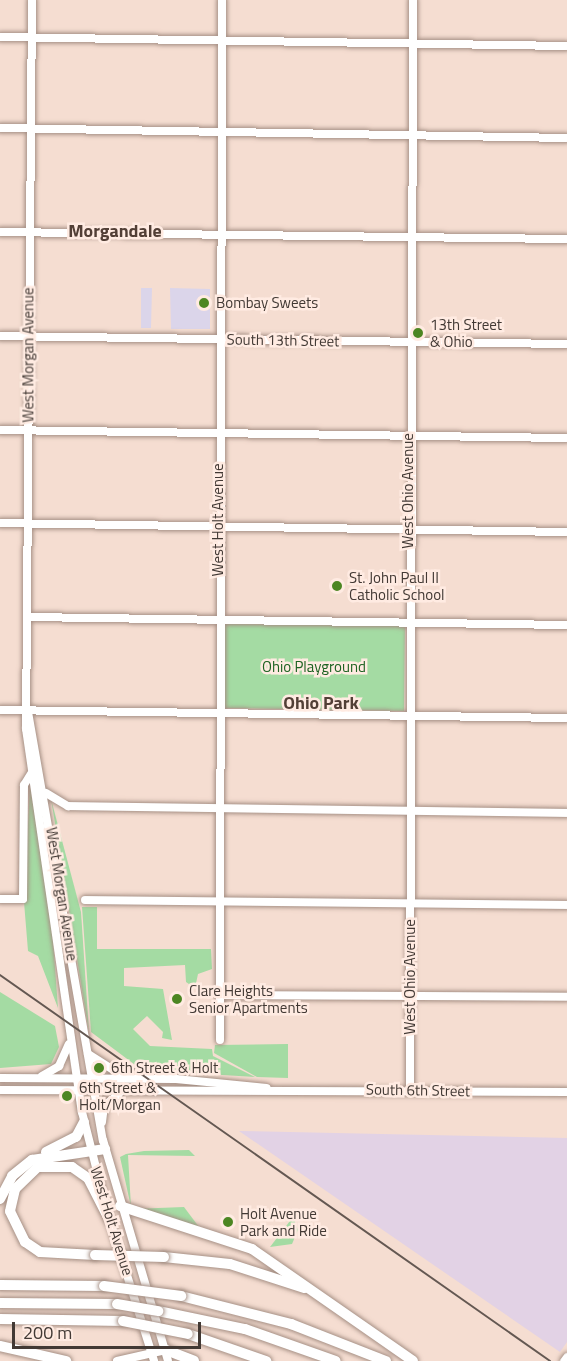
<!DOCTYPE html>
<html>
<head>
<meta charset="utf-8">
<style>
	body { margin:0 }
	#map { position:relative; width:567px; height:1361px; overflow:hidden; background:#f5ddd1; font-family:"Titillium Web",sans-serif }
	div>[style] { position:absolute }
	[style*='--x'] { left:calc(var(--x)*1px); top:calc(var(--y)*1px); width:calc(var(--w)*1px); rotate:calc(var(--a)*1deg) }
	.commercial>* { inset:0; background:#dbd5ea }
	.industrial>* { inset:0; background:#e2d2e5 }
	.green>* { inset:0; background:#a4dba3 }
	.roads { filter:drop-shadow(0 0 2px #a69085) drop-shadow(0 0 2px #a69085) }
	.minor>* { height:8px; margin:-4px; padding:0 4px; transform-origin:4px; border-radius:4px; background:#fff }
	.major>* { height:9px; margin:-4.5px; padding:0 4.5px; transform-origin:4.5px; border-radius:4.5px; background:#fff }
	.highway>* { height:10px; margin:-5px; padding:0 5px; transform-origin:5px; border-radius:5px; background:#fff }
	.rail>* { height:2px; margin:-1px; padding:0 1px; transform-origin:1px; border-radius:1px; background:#645852 }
	.bridges { filter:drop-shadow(0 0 2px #a69085) drop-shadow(0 0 2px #a69085) }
	.highway-bridge>* { height:10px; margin:-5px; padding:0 5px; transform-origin:5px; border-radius:5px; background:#fff }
	.dots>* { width:16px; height:16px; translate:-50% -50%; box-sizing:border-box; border:3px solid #ffebe2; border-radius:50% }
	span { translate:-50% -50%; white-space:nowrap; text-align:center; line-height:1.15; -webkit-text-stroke:5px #ffebe2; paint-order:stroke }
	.poi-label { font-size:15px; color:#423934 }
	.left { translate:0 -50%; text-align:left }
	.street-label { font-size:15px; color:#423934 }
	.park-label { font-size:15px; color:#1d6221 }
	.quarter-label { font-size:18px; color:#523f36; font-weight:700 }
	.scale { position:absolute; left:12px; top:1322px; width:189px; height:27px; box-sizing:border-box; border:3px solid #423934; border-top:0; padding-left:8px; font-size:18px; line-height:21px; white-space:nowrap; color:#423934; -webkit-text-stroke:4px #ffebe2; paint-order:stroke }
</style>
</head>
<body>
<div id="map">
	<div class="commercial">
		<i style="clip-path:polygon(141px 288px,152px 288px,151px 328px,141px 328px)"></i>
		<i style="clip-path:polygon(170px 288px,210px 289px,210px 329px,171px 329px)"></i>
	</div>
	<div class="industrial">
		<i style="clip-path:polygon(239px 1131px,567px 1138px,567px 1342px,560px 1352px)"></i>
	</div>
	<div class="green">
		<i style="clip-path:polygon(225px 624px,405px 626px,404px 711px,224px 708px)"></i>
		<i style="clip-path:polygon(30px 785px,51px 913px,58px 1008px,38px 956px,28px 951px,24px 902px)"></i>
		<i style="clip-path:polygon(51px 799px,81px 912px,89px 1032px,85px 1008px)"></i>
		<i style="clip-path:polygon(82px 907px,97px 907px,97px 949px,211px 949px,212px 969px,198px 974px,195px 988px,186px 982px,185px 965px,124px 968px,124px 986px,163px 989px,172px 1040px,162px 1038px,163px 1032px,147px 1016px,133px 1029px,150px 1046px,212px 1049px,213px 1056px,255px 1077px,142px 1070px,91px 1032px)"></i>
		<i style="clip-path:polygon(0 992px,55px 1026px,59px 1047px,51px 1064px,0 1068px)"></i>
		<i style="clip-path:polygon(288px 1044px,288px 1078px,257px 1077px,214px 1053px,215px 1045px)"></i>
		<i style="clip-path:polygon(189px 1150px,195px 1156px,128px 1155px,131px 1207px,120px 1157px,126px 1154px,144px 1151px)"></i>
		<i style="clip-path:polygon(184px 1207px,199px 1227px,132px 1209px)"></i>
		<i style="clip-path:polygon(293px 1217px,298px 1230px,292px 1244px,270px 1247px)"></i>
	</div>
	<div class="roads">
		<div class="minor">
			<i style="--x:32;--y:0;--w:729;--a:90.47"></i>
			<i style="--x:26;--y:729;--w:387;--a:81.7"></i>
			<i style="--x:82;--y:1112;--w:94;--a:75.8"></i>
			<i style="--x:0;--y:37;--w:567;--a:0.91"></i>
			<i style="--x:0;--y:128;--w:567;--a:1.01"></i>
			<i style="--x:0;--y:232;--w:567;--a:0.71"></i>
			<i style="--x:0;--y:336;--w:567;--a:0.81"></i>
			<i style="--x:0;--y:430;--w:567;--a:0.81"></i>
			<i style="--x:0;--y:523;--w:567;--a:0.91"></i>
			<i style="--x:28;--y:617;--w:539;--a:0.85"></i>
			<i style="--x:0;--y:710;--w:567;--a:0.81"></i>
			<i style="--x:28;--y:712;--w:435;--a:80.1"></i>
			<i style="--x:103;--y:1140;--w:230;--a:73.6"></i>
			<i style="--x:46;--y:793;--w:26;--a:31"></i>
			<i style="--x:68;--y:806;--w:499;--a:0.8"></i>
			<i style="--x:0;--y:899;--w:23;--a:0"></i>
			<i style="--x:23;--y:899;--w:114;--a:-89.5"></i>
			<i style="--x:24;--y:785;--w:19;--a:-58"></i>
			<i style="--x:85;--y:900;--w:482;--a:0.6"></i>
			<i style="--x:220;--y:995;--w:347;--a:0.3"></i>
			<i style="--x:220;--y:1040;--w:1040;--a:-89.89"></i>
			<i style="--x:88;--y:1054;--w:41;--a:32.2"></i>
			<i style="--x:42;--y:1076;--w:20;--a:-30"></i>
			<i style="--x:59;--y:1066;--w:24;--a:-66"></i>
			<i style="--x:0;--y:1078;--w:176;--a:0.3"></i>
			<i style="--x:176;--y:1079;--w:91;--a:5.6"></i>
			<i style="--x:0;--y:1090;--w:567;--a:0.2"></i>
			<i style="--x:410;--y:1090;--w:1090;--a:-89.84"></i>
			<i style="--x:102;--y:1122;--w:16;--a:-83"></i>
			<i style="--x:104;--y:1106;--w:19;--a:-39"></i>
			<i style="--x:109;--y:1218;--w:150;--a:72.5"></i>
			<i style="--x:117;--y:1361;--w:50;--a:-12.7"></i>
		</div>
		<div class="major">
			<i style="--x:564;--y:1361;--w:5;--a:-53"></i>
		</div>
		<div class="highway">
			<i style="--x:46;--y:1152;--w:34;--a:-27"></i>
			<i style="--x:76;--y:1137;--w:17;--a:-62"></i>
			<i style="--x:0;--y:1199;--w:26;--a:-62"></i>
			<i style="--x:12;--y:1176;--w:26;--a:-39"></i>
			<i style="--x:32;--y:1160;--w:74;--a:-8.6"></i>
			<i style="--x:120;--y:1206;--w:139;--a:18"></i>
			<i style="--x:252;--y:1249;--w:196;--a:34.8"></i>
			<i style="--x:95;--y:1255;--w:55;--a:-176.9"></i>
			<i style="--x:40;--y:1252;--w:18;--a:-146"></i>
			<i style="--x:25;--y:1242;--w:34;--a:-116"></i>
			<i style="--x:10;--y:1211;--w:23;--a:-77"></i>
			<i style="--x:15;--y:1189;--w:32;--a:-44"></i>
			<i style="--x:38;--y:1167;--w:34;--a:0"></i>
			<i style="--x:72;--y:1167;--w:19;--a:35"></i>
			<i style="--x:88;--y:1178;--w:48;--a:62.9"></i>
			<i style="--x:164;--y:1257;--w:66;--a:6.1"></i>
			<i style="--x:230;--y:1264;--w:78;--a:18"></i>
			<i style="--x:0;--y:1285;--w:104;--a:0.6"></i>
			<i style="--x:181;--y:1296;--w:114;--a:14.3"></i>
			<i style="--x:291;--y:1324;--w:102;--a:21.3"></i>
			<i style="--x:0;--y:1303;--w:117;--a:0.5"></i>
			<i style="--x:158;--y:1311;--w:89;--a:11.7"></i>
			<i style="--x:245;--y:1329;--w:96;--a:19.4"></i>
			<i style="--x:0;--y:1319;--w:123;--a:0.9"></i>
			<i style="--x:188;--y:1334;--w:83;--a:19.1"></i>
			<i style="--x:0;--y:1346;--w:68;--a:12.8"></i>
			<i style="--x:166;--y:1350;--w:30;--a:21"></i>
		</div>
	</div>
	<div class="rail">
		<i style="--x:0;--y:975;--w:672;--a:35.06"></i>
	</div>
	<div class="bridges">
		<div class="highway-bridge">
			<i style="--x:95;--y:1255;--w:69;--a:1.7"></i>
			<i style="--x:104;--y:1286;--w:78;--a:7.4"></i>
			<i style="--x:117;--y:1304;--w:42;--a:9.7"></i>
			<i style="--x:123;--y:1321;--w:66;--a:11.3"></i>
		</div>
	</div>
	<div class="dots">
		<i style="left:204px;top:303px;background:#4c8622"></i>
		<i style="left:418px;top:333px;background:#4c8622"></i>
		<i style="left:337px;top:586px;background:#4c8622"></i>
		<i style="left:177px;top:999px;background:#4c8622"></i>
		<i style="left:99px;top:1068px;background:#4c8622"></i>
		<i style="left:67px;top:1096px;background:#4c8622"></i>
		<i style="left:228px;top:1222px;background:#4c8622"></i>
	</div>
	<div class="poi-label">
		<span class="left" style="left:216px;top:303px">Bombay Sweets</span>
		<span class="left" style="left:430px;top:333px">13th Street<br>&amp; Ohio</span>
		<span class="left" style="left:349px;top:586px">St. John Paul II<br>Catholic School</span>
		<span class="left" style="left:189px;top:999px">Clare Heights<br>Senior Apartments</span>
		<span class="left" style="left:111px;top:1068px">6th Street &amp; Holt</span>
		<span class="left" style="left:79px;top:1096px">6th Street &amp;<br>Holt/Morgan</span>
		<span class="left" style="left:240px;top:1222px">Holt Avenue<br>Park and Ride</span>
	</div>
	<div class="street-label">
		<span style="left:283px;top:340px;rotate:1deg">South 13th Street</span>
		<span style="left:28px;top:355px;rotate:-90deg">West Morgan Avenue</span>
		<span style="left:408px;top:491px;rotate:-90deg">West Ohio Avenue</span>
		<span style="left:218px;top:520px;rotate:-90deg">West Holt Avenue</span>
		<span style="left:62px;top:894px;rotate:81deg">West Morgan Avenue</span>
		<span style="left:410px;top:977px;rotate:-90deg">West Ohio Avenue</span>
		<span style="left:418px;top:1090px;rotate:1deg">South 6th Street</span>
		<span style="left:112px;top:1221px;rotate:73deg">West Holt Avenue</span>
	</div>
	<div class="park-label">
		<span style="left:314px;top:667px">Ohio Playground</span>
	</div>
	<div class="quarter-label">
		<span style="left:115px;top:231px">Morgandale</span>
		<span style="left:321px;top:703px">Ohio Park</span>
	</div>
	<div class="scale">200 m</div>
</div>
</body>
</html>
